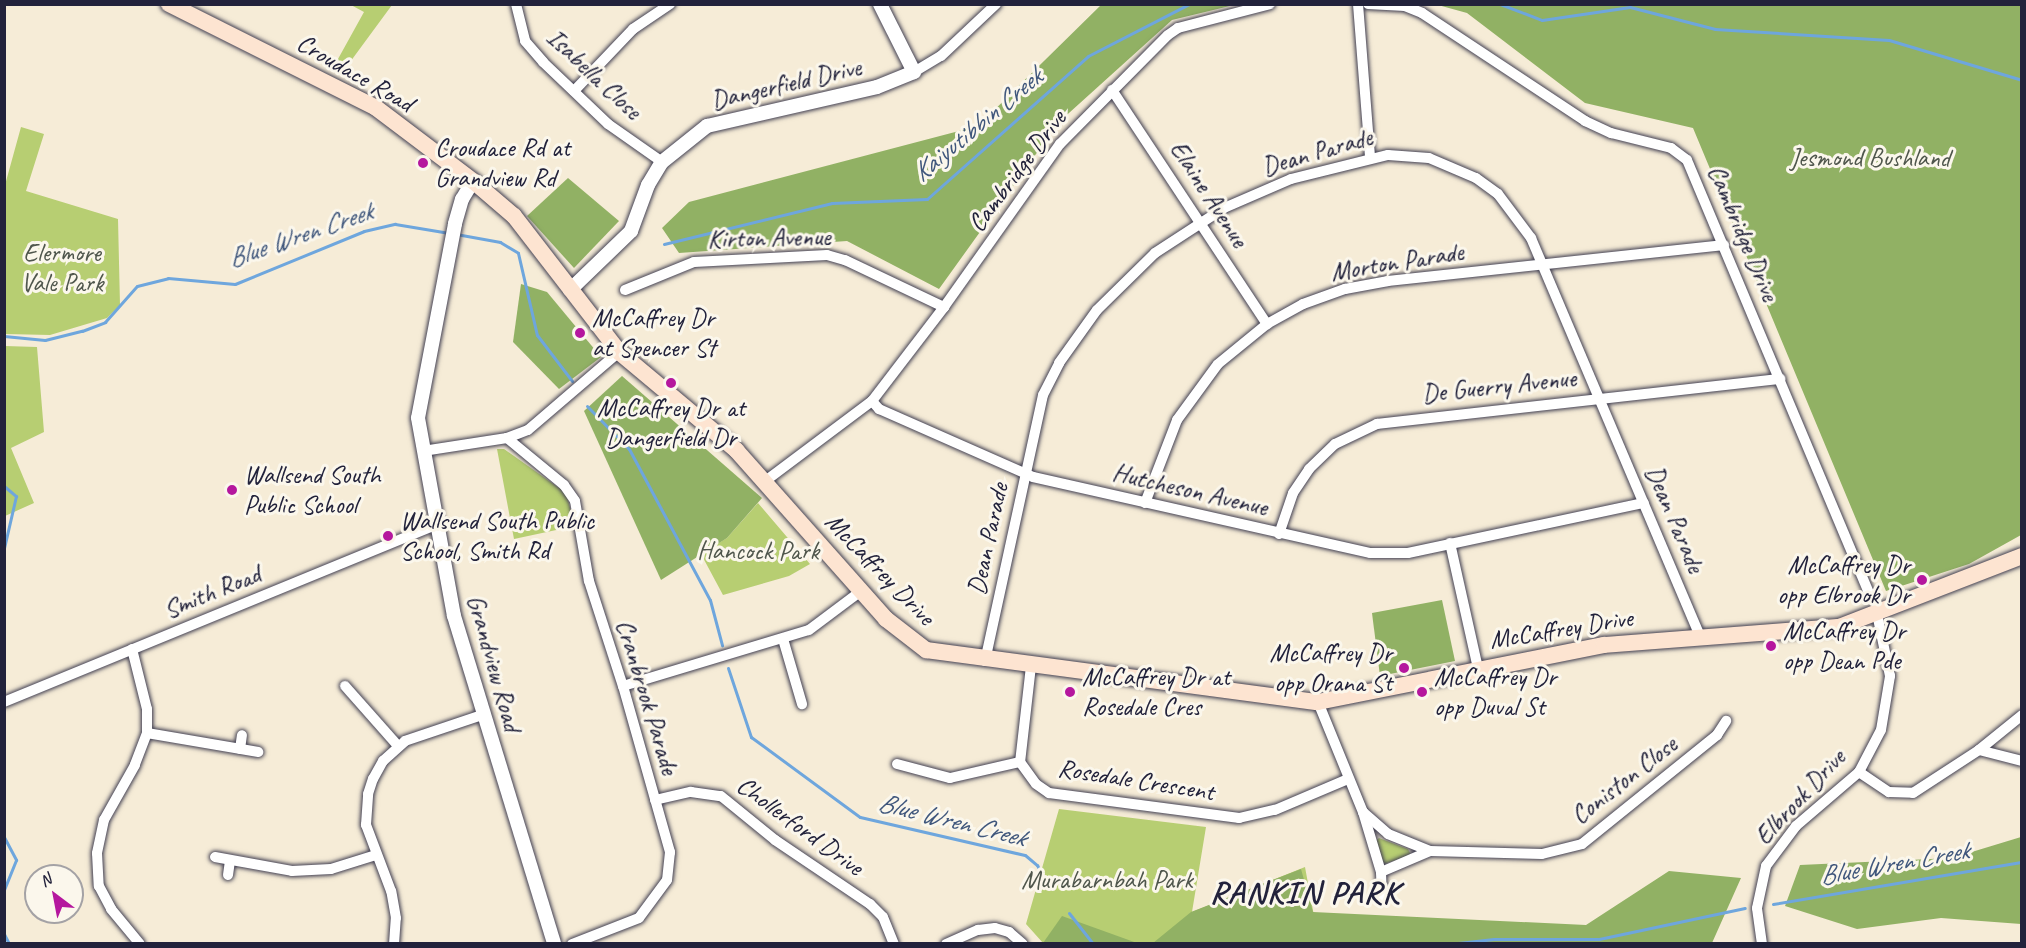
<!DOCTYPE html>
<html>
<head>
<meta charset="utf-8">
<style>
	body { margin:0 }
	#map { position:relative; width:2026px; height:948px; overflow:hidden; background:#f6ecd7; font-family:Caveat,sans-serif }
	div>[style] { position:absolute }
	[style*='--x'] { left:calc(var(--x)*1px); top:calc(var(--y)*1px); width:calc(var(--w)*1px); rotate:calc(var(--a)*1deg) }
	.green>* { inset:0; background:#b7ce72 }
	.forest>* { inset:0; background:#91b164 }
	.stream>* { height:3px; margin:-1.5px; padding:0 1.5px; transform-origin:1.5px; border-radius:1.5px; background:#6ea6dd }
	.roads { filter:drop-shadow(0 0 2px #424052) drop-shadow(0 0 2px #424052) }
	.minor>* { height:10px; margin:-5px; padding:0 5px; transform-origin:5px; border-radius:5px; background:#fff }
	.tertiary>* { height:14px; margin:-7px; padding:0 7px; transform-origin:7px; border-radius:7px; background:#fff }
	.secondary>* { height:16px; margin:-8px; padding:0 8px; transform-origin:8px; border-radius:8px; background:#fde4d1 }
	.dots>* { width:16px; height:16px; translate:-50% -50%; box-sizing:border-box; border:3px solid #fbf7ec; border-radius:50% }
	span { translate:-50% -50%; white-space:nowrap; text-align:center; line-height:1.15; -webkit-text-stroke:6px #fbf7ec; paint-order:stroke }
	.street-label { font-size:26px; color:#22223b }
	.poi-label { font-size:26px; color:#22223b }
	.left { translate:0 -50%; text-align:left }
	.right { translate:-100% -50%; text-align:right }
	.park-label { font-size:26px; color:#4f564c }
	.water-label { font-size:27px; color:#40577c; font-style:italic }
	.district-label { font-size:32px; color:#22223b; font-weight:700; letter-spacing:1.5px }
	.frame { position:absolute; inset:0; border:6px solid #22223b; pointer-events:none }
	.north { position:absolute; left:24px; top:864px; width:60px; height:60px; box-sizing:border-box; background:#fbf7ec; border:2px solid #a4a2a5; border-radius:50%; rotate:328deg; font-size:16px; font-weight:700; line-height:24px; text-align:center; color:#22223b }
	.north::after { content:''; display:block; margin:auto; width:21px; height:27px; background:#b5179e; clip-path:polygon(50% 0,100% 100%,50% 72%,0 100%) }
</style>
</head>
<body>
<div id="map">
	<div class="green">
		<i style="clip-path:polygon(351px 5px,392px 5px,342px 73px,333px 68px,364px 12px)"></i>
		<i style="clip-path:polygon(21px 127px,44px 134px,26px 191px,118px 219px,120px 305px,107px 318px,50px 335px,5px 334px,5px 185px)"></i>
		<i style="clip-path:polygon(5px 346px,37px 347px,44px 432px,11px 448px,34px 503px,5px 516px)"></i>
		<i style="clip-path:polygon(497px 449px,504px 449px,566px 493px,575px 526px,514px 539px)"></i>
		<i style="clip-path:polygon(758px 503px,810px 564px,789px 576px,723px 595px,701px 554px,727px 538px)"></i>
		<i style="clip-path:polygon(1059px 809px,1206px 827px,1192px 912px,1305px 867px,1319px 943px,1043px 943px,1026px 924px)"></i>
		<i style="clip-path:polygon(1379px 838px,1408px 849px,1411px 855px,1384px 864px,1375px 841px)"></i>
	</div>
	<div class="forest">
		<i style="clip-path:polygon(1101px 5px,1234px 5px,1172px 20px,1059px 122px,939px 289px,847px 241px,679px 253px,662px 228px,689px 202px,978px 126px)"></i>
		<i style="clip-path:polygon(1438px 5px,2021px 5px,2021px 535px,1969px 564px,1886px 591px,1693px 128px,1585px 103px,1467px 13px)"></i>
		<i style="clip-path:polygon(568px 178px,619px 221px,574px 268px,527px 216px)"></i>
		<i style="clip-path:polygon(521px 284px,547px 292px,601px 357px,559px 389px,513px 342px)"></i>
		<i style="clip-path:polygon(622px 376px,762px 498px,727px 538px,661px 580px,584px 411px)"></i>
		<i style="clip-path:polygon(1442px 600px,1455px 661px,1380px 676px,1372px 613px)"></i>
		<i style="clip-path:polygon(2021px 837px,2021px 924px,1941px 918px,1857px 929px,1785px 906px,1800px 865px,1952px 858px)"></i>
		<i style="clip-path:polygon(1301px 869px,1313px 912px,1586px 925px,1669px 871px,1741px 878px,1712px 943px,1153px 943px,1191px 912px)"></i>
		<i style="clip-path:polygon(1062px 916px,1137px 943px,1043px 943px)"></i>
	</div>
	<div class="stream">
		<i style="--x:1500;--y:4;--w:45;--a:20.9"></i>
		<i style="--x:1542;--y:20;--w:89;--a:-8.4"></i>
		<i style="--x:1630;--y:7;--w:88;--a:14.5"></i>
		<i style="--x:1715;--y:29;--w:174;--a:3.6"></i>
		<i style="--x:1889;--y:40;--w:139;--a:16.7"></i>
		<i style="--x:456;--y:234;--w:45;--a:10.3"></i>
		<i style="--x:500;--y:242;--w:21;--a:31"></i>
		<i style="--x:518;--y:253;--w:84;--a:77"></i>
		<i style="--x:537;--y:335;--w:58;--a:52.7"></i>
		<i style="--x:664;--y:244;--w:173;--a:-13.7"></i>
		<i style="--x:832;--y:203;--w:95;--a:-2.4"></i>
		<i style="--x:927;--y:199;--w:215;--a:-41.6"></i>
		<i style="--x:1088;--y:56;--w:114;--a:-27.2"></i>
		<i style="--x:4;--y:336;--w:41;--a:5.6"></i>
		<i style="--x:45;--y:340;--w:38;--a:-14"></i>
		<i style="--x:82;--y:331;--w:25;--a:-21"></i>
		<i style="--x:105;--y:322;--w:48;--a:-48.4"></i>
		<i style="--x:137;--y:286;--w:32;--a:-14"></i>
		<i style="--x:168;--y:278;--w:67;--a:5.1"></i>
		<i style="--x:235;--y:284;--w:139;--a:-22.3"></i>
		<i style="--x:364;--y:231;--w:32;--a:-13"></i>
		<i style="--x:395;--y:224;--w:55;--a:9.5"></i>
		<i style="--x:587;--y:406;--w:60;--a:45.7"></i>
		<i style="--x:629;--y:449;--w:171;--a:61.8"></i>
		<i style="--x:710;--y:600;--w:47;--a:75.1"></i>
		<i style="--x:4;--y:486;--w:16;--a:40"></i>
		<i style="--x:16;--y:496;--w:53;--a:103"></i>
		<i style="--x:728;--y:668;--w:73;--a:71.6"></i>
		<i style="--x:751;--y:737;--w:135;--a:36.3"></i>
		<i style="--x:860;--y:817;--w:169;--a:13"></i>
		<i style="--x:1025;--y:855;--w:16;--a:40"></i>
		<i style="--x:1037;--y:865;--w:24;--a:62"></i>
		<i style="--x:4;--y:837;--w:26;--a:62"></i>
		<i style="--x:16;--y:860;--w:32;--a:112"></i>
		<i style="--x:1773;--y:904;--w:253;--a:-9.6"></i>
		<i style="--x:1069;--y:913;--w:39;--a:52"></i>
		<i style="--x:4;--y:934;--w:11;--a:63"></i>
		<i style="--x:1449;--y:944;--w:45;--a:-6.3"></i>
		<i style="--x:1494;--y:939;--w:105;--a:0"></i>
		<i style="--x:1599;--y:939;--w:149;--a:-12"></i>
	</div>
	<div class="roads">
		<div class="minor">
			<i style="--x:516;--y:4;--w:38;--a:76"></i>
			<i style="--x:525;--y:41;--w:28;--a:49"></i>
			<i style="--x:543;--y:62;--w:90;--a:43.6"></i>
			<i style="--x:608;--y:124;--w:66;--a:35.1"></i>
			<i style="--x:1358;--y:4;--w:153;--a:85.5"></i>
			<i style="--x:1368;--y:4;--w:37;--a:3"></i>
			<i style="--x:1405;--y:6;--w:18;--a:22"></i>
			<i style="--x:1422;--y:13;--w:196;--a:33.5"></i>
			<i style="--x:1585;--y:121;--w:29;--a:25"></i>
			<i style="--x:1611;--y:133;--w:62;--a:14"></i>
			<i style="--x:1671;--y:148;--w:20;--a:37"></i>
			<i style="--x:1687;--y:160;--w:469;--a:67.2"></i>
			<i style="--x:914;--y:72;--w:31;--a:-31"></i>
			<i style="--x:941;--y:56;--w:76;--a:-43.4"></i>
			<i style="--x:1112;--y:90;--w:281;--a:56.5"></i>
			<i style="--x:574;--y:91;--w:86;--a:-46.4"></i>
			<i style="--x:633;--y:29;--w:45;--a:-34"></i>
			<i style="--x:625;--y:290;--w:74;--a:-22.1"></i>
			<i style="--x:694;--y:262;--w:133;--a:-3"></i>
			<i style="--x:827;--y:255;--w:19;--a:16"></i>
			<i style="--x:845;--y:260;--w:110;--a:25.4"></i>
			<i style="--x:872;--y:401;--w:118;--a:-52.5"></i>
			<i style="--x:944;--y:307;--w:200;--a:-54.6"></i>
			<i style="--x:1060;--y:144;--w:153;--a:-45.3"></i>
			<i style="--x:1168;--y:35;--w:12;--a:-35"></i>
			<i style="--x:1178;--y:28;--w:95;--a:-14.6"></i>
			<i style="--x:507;--y:438;--w:74;--a:39.5"></i>
			<i style="--x:564;--y:485;--w:19;--a:55"></i>
			<i style="--x:575;--y:501;--w:81;--a:80.1"></i>
			<i style="--x:589;--y:581;--w:110;--a:72.1"></i>
			<i style="--x:623;--y:686;--w:173;--a:74.2"></i>
			<i style="--x:670;--y:852;--w:28;--a:96"></i>
			<i style="--x:667;--y:880;--w:47;--a:126.4"></i>
			<i style="--x:639;--y:918;--w:72;--a:158.8"></i>
			<i style="--x:423;--y:451;--w:85;--a:-8.8"></i>
			<i style="--x:507;--y:438;--w:22;--a:-21"></i>
			<i style="--x:528;--y:430;--w:120;--a:-40.6"></i>
			<i style="--x:764;--y:482;--w:135;--a:-36.9"></i>
			<i style="--x:872;--y:401;--w:11;--a:49"></i>
			<i style="--x:879;--y:409;--w:168;--a:23.8"></i>
			<i style="--x:1033;--y:477;--w:345;--a:12.7"></i>
			<i style="--x:1370;--y:553;--w:38;--a:0"></i>
			<i style="--x:1408;--y:553;--w:241;--a:-12"></i>
			<i style="--x:1145;--y:503;--w:89;--a:-68.9"></i>
			<i style="--x:1177;--y:420;--w:69;--a:-53.8"></i>
			<i style="--x:1218;--y:364;--w:63;--a:-39.2"></i>
			<i style="--x:1267;--y:324;--w:41;--a:-29.1"></i>
			<i style="--x:1303;--y:304;--w:45;--a:-19.7"></i>
			<i style="--x:1345;--y:289;--w:44;--a:-10.5"></i>
			<i style="--x:1388;--y:281;--w:338;--a:-6.1"></i>
			<i style="--x:1279;--y:534;--w:43;--a:-71.1"></i>
			<i style="--x:1293;--y:493;--w:29;--a:-56"></i>
			<i style="--x:1309;--y:469;--w:36;--a:-44"></i>
			<i style="--x:1335;--y:444;--w:47;--a:-25.5"></i>
			<i style="--x:1377;--y:424;--w:406;--a:-6.4"></i>
			<i style="--x:1450;--y:543;--w:128;--a:77.4"></i>
			<i style="--x:783;--y:639;--w:68;--a:73.7"></i>
			<i style="--x:132;--y:649;--w:62;--a:76"></i>
			<i style="--x:147;--y:709;--w:24;--a:90"></i>
			<i style="--x:147;--y:733;--w:34;--a:111"></i>
			<i style="--x:135;--y:765;--w:63;--a:119.4"></i>
			<i style="--x:104;--y:820;--w:34;--a:102"></i>
			<i style="--x:97;--y:853;--w:33;--a:87"></i>
			<i style="--x:99;--y:886;--w:26;--a:62"></i>
			<i style="--x:111;--y:909;--w:45;--a:50.4"></i>
			<i style="--x:985;--y:661;--w:272;--a:-77.7"></i>
			<i style="--x:1043;--y:395;--w:36;--a:-63"></i>
			<i style="--x:1059;--y:363;--w:65;--a:-54.4"></i>
			<i style="--x:1097;--y:310;--w:81;--a:-44.5"></i>
			<i style="--x:1155;--y:253;--w:82;--a:-33.1"></i>
			<i style="--x:1224;--y:208;--w:73;--a:-23.4"></i>
			<i style="--x:1291;--y:179;--w:100;--a:-13.9"></i>
			<i style="--x:1388;--y:155;--w:41;--a:4.2"></i>
			<i style="--x:1429;--y:158;--w:51;--a:23.1"></i>
			<i style="--x:1476;--y:178;--w:27;--a:36"></i>
			<i style="--x:1498;--y:194;--w:55;--a:53.1"></i>
			<i style="--x:1531;--y:238;--w:435;--a:67"></i>
			<i style="--x:1031;--y:666;--w:97;--a:96.5"></i>
			<i style="--x:1020;--y:762;--w:27;--a:54"></i>
			<i style="--x:1036;--y:784;--w:16;--a:35"></i>
			<i style="--x:1049;--y:793;--w:192;--a:7.5"></i>
			<i style="--x:1239;--y:818;--w:37;--a:-13"></i>
			<i style="--x:1275;--y:810;--w:79;--a:-23"></i>
			<i style="--x:345;--y:686;--w:80;--a:48.5"></i>
			<i style="--x:623;--y:686;--w:194;--a:-16.8"></i>
			<i style="--x:809;--y:630;--w:65;--a:-36.9"></i>
			<i style="--x:4;--y:702;--w:467;--a:-22.3"></i>
			<i style="--x:1318;--y:702;--w:119;--a:67.8"></i>
			<i style="--x:1363;--y:812;--w:63;--a:73.3"></i>
			<i style="--x:1381;--y:872;--w:53;--a:-23.2"></i>
			<i style="--x:1430;--y:851;--w:112;--a:1.5"></i>
			<i style="--x:1542;--y:854;--w:41;--a:-14"></i>
			<i style="--x:1582;--y:844;--w:174;--a:-38.9"></i>
			<i style="--x:1717;--y:735;--w:17;--a:-57"></i>
			<i style="--x:147;--y:733;--w:113;--a:9.7"></i>
			<i style="--x:240;--y:749;--w:14;--a:-82"></i>
			<i style="--x:1979;--y:750;--w:44;--a:14.3"></i>
			<i style="--x:897;--y:764;--w:55;--a:14.8"></i>
			<i style="--x:950;--y:778;--w:72;--a:-12.9"></i>
			<i style="--x:1859;--y:772;--w:36;--a:34"></i>
			<i style="--x:1889;--y:792;--w:24;--a:2"></i>
			<i style="--x:1913;--y:793;--w:79;--a:-33.1"></i>
			<i style="--x:1979;--y:750;--w:55;--a:-39.1"></i>
			<i style="--x:655;--y:800;--w:37;--a:-13"></i>
			<i style="--x:691;--y:792;--w:30;--a:8"></i>
			<i style="--x:721;--y:796;--w:70;--a:39.2"></i>
			<i style="--x:775;--y:840;--w:115;--a:34"></i>
			<i style="--x:870;--y:904;--w:18;--a:45"></i>
			<i style="--x:883;--y:917;--w:29;--a:68"></i>
			<i style="--x:1363;--y:812;--w:33;--a:41"></i>
			<i style="--x:1388;--y:834;--w:45;--a:22"></i>
			<i style="--x:215;--y:857;--w:78;--a:10.3"></i>
			<i style="--x:292;--y:871;--w:39;--a:-3"></i>
			<i style="--x:331;--y:869;--w:47;--a:-17.3"></i>
			<i style="--x:1381;--y:872;--w:25;--a:88"></i>
			<i style="--x:228;--y:875;--w:15;--a:-82"></i>
			<i style="--x:394;--y:944;--w:26;--a:-86"></i>
			<i style="--x:396;--y:918;--w:27;--a:-100"></i>
			<i style="--x:391;--y:891;--w:71;--a:-110.7"></i>
			<i style="--x:366;--y:825;--w:31;--a:-86"></i>
			<i style="--x:368;--y:794;--w:16;--a:-72"></i>
			<i style="--x:373;--y:779;--w:21;--a:-61"></i>
			<i style="--x:383;--y:761;--w:30;--a:-42"></i>
			<i style="--x:405;--y:741;--w:81;--a:-18.7"></i>
			<i style="--x:946;--y:944;--w:35;--a:-24"></i>
			<i style="--x:978;--y:930;--w:17;--a:-7"></i>
			<i style="--x:995;--y:928;--w:15;--a:16"></i>
			<i style="--x:1009;--y:932;--w:18;--a:41"></i>
			<i style="--x:1762;--y:944;--w:36;--a:-98"></i>
			<i style="--x:1757;--y:908;--w:43;--a:-77.9"></i>
			<i style="--x:1766;--y:866;--w:50;--a:-53.1"></i>
			<i style="--x:1796;--y:826;--w:83;--a:-40.6"></i>
			<i style="--x:1859;--y:772;--w:47;--a:-62.4"></i>
			<i style="--x:1881;--y:730;--w:55;--a:-80.5"></i>
			<i style="--x:1890;--y:676;--w:63;--a:-101.8"></i>
		</div>
		<div class="tertiary">
			<i style="--x:473;--y:181;--w:21;--a:121"></i>
			<i style="--x:462;--y:199;--w:26;--a:106"></i>
			<i style="--x:455;--y:224;--w:197;--a:100.8"></i>
			<i style="--x:418;--y:418;--w:201;--a:79.7"></i>
			<i style="--x:454;--y:616;--w:343;--a:73"></i>
			<i style="--x:570;--y:290;--w:85;--a:-44"></i>
			<i style="--x:631;--y:231;--w:49;--a:-69.7"></i>
			<i style="--x:648;--y:185;--w:27;--a:-59"></i>
			<i style="--x:662;--y:162;--w:58;--a:-38.7"></i>
			<i style="--x:707;--y:126;--w:174;--a:-12.9"></i>
			<i style="--x:877;--y:87;--w:40;--a:-22"></i>
			<i style="--x:914;--y:72;--w:76;--a:-116.6"></i>
		</div>
		<div class="secondary">
			<i style="--x:169;--y:4;--w:230;--a:26.6"></i>
			<i style="--x:375;--y:107;--w:123;--a:37.1"></i>
			<i style="--x:473;--y:181;--w:54;--a:40.5"></i>
			<i style="--x:514;--y:216;--w:172;--a:52.3"></i>
			<i style="--x:619;--y:352;--w:153;--a:39.9"></i>
			<i style="--x:736;--y:450;--w:226;--a:48.4"></i>
			<i style="--x:886;--y:619;--w:51;--a:37.8"></i>
			<i style="--x:926;--y:650;--w:395;--a:7.6"></i>
			<i style="--x:1318;--y:702;--w:292;--a:-11.3"></i>
			<i style="--x:1604;--y:645;--w:236;--a:-4.4"></i>
			<i style="--x:1839;--y:627;--w:196;--a:-21.2"></i>
		</div>
	</div>
	<div class="dots">
		<i style="left:423px;top:163px;background:#b5179e"></i>
		<i style="left:580px;top:333px;background:#b5179e"></i>
		<i style="left:671px;top:383px;background:#b5179e"></i>
		<i style="left:232px;top:490px;background:#b5179e"></i>
		<i style="left:388px;top:536px;background:#b5179e"></i>
		<i style="left:1922px;top:580px;background:#b5179e"></i>
		<i style="left:1771px;top:646px;background:#b5179e"></i>
		<i style="left:1404px;top:668px;background:#b5179e"></i>
		<i style="left:1070px;top:692px;background:#b5179e"></i>
		<i style="left:1422px;top:692px;background:#b5179e"></i>
	</div>
	<div class="street-label">
		<span style="left:355px;top:73px;rotate:30deg">Croudace Road</span>
		<span style="left:594px;top:74px;rotate:43deg">Isabella Close</span>
		<span style="left:786px;top:84px;rotate:-13deg">Dangerfield Drive</span>
		<span style="left:1317px;top:152px;rotate:-16deg">Dean Parade</span>
		<span style="left:1017px;top:171px;rotate:-53deg">Cambridge Drive</span>
		<span style="left:1209px;top:194px;rotate:57deg">Elaine Avenue</span>
		<span style="left:1743px;top:233px;rotate:67deg">Cambridge Drive</span>
		<span style="left:769px;top:238px;rotate:-1deg">Kirton Avenue</span>
		<span style="left:1397px;top:262px;rotate:-9deg">Morton Parade</span>
		<span style="left:1499px;top:386px;rotate:-6deg">De Guerry Avenue</span>
		<span style="left:1190px;top:490px;rotate:13deg">Hutcheson Avenue</span>
		<span style="left:1675px;top:519px;rotate:67deg">Dean Parade</span>
		<span style="left:988px;top:539px;rotate:-78deg">Dean Parade</span>
		<span style="left:880px;top:569px;rotate:46deg">McCaffrey Drive</span>
		<span style="left:212px;top:592px;rotate:-22deg">Smith Road</span>
		<span style="left:1561px;top:629px;rotate:-9deg">McCaffrey Drive</span>
		<span style="left:494px;top:663px;rotate:74deg">Grandview Road</span>
		<span style="left:647px;top:697px;rotate:73deg">Cranbrook Parade</span>
		<span style="left:1136px;top:780px;rotate:9deg">Rosedale Crescent</span>
		<span style="left:1624px;top:780px;rotate:-38deg">Coniston Close</span>
		<span style="left:1800px;top:797px;rotate:-47deg">Elbrook Drive</span>
		<span style="left:800px;top:826px;rotate:36deg">Chollerford Drive</span>
	</div>
	<div class="poi-label">
		<span class="left" style="left:435px;top:163px">Croudace Rd at<br>Grandview Rd</span>
		<span class="left" style="left:592px;top:333px">McCaffrey Dr<br>at Spencer St</span>
		<span style="left:671px;top:423px">McCaffrey Dr at<br>Dangerfield Dr</span>
		<span class="left" style="left:244px;top:490px">Wallsend South<br>Public School</span>
		<span class="left" style="left:400px;top:536px">Wallsend South Public<br>School, Smith Rd</span>
		<span class="right" style="left:1910px;top:580px">McCaffrey Dr<br>opp Elbrook Dr</span>
		<span class="left" style="left:1783px;top:646px">McCaffrey Dr<br>opp Dean Pde</span>
		<span class="right" style="left:1392px;top:668px">McCaffrey Dr<br>opp Orana St</span>
		<span class="left" style="left:1082px;top:692px">McCaffrey Dr at<br>Rosedale Cres</span>
		<span class="left" style="left:1434px;top:692px">McCaffrey Dr<br>opp Duval St</span>
	</div>
	<div class="park-label">
		<span style="left:1870px;top:158px">Jesmond Bushland</span>
		<span style="left:62px;top:268px">Elermore<br>Vale Park</span>
		<span style="left:758px;top:551px">Hancock Park</span>
		<span style="left:1107px;top:880px">Murabarnbah Park</span>
	</div>
	<div class="water-label">
		<span style="left:977px;top:125px;rotate:-40deg">Kaiyutibbin Creek</span>
		<span style="left:300px;top:235px;rotate:-19deg">Blue Wren Creek</span>
		<span style="left:952px;top:820px;rotate:14deg">Blue Wren Creek</span>
		<span style="left:1894px;top:863px;rotate:-10deg">Blue Wren Creek</span>
	</div>
	<div class="district-label">
		<span style="left:1305px;top:893px">RANKIN PARK</span>
	</div>
	<div class="frame"></div>
	<div class="north">N</div>
</div>
</body>
</html>
